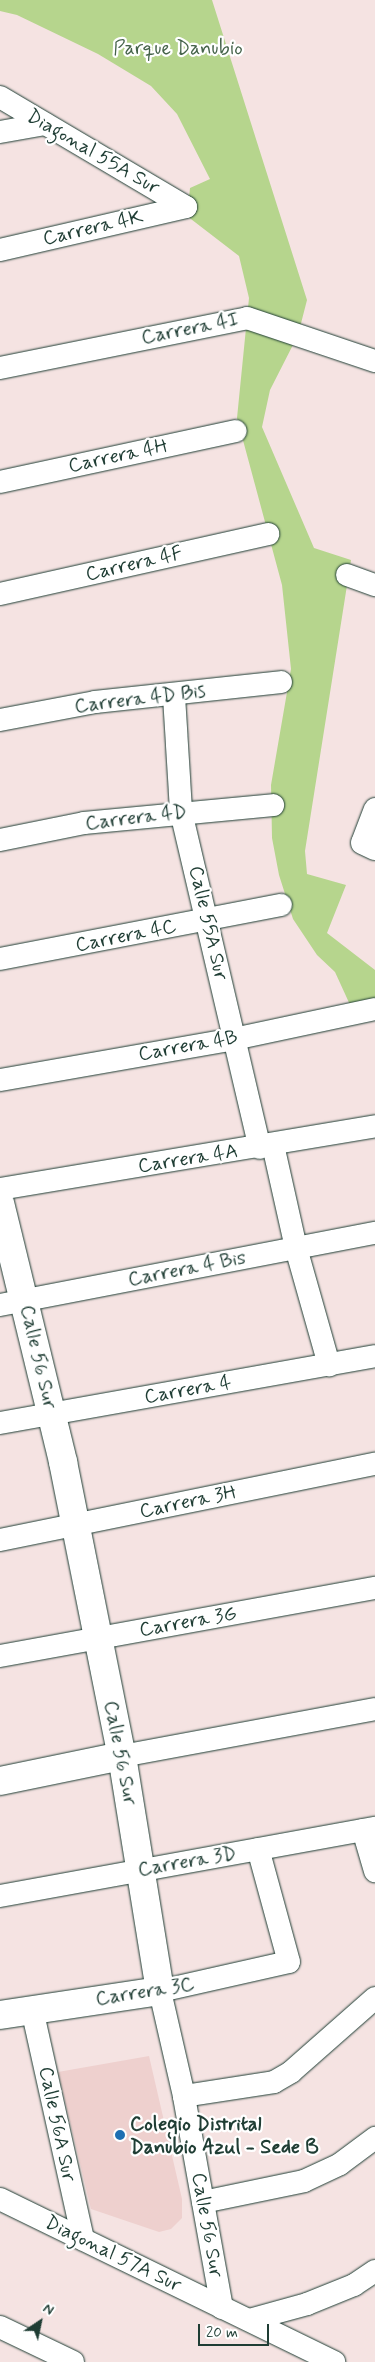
<!DOCTYPE html>
<html>
<head>
<meta charset="utf-8">
<style>
	body { margin:0 }
	#map { position:relative; width:375px; height:2362px; overflow:hidden; background:#f5e3e2; font-family:Mynerve,sans-serif }
	div>[style] { position:absolute }
	[style*='--x'] { left:calc(var(--x)*1px); top:calc(var(--y)*1px); width:calc(var(--w)*1px); rotate:calc(var(--a)*1deg) }
	.built>* { inset:0; background:#eed0ce }
	.green>* { inset:0; background:#b6d58d }
	.roads { filter:drop-shadow(0 0 1px #1f3d34) drop-shadow(0 0 1px #1f3d34) }
	.minor>* { height:22px; margin:-11px; padding:0 11px; transform-origin:11px; border-radius:11px; background:#fff }
	.tertiary>* { height:28px; margin:-14px; padding:0 14px; transform-origin:14px; border-radius:14px; background:#fff }
	.dots>* { width:14px; height:14px; translate:-50% -50%; box-sizing:border-box; border:2px solid #fff; border-radius:50% }
	span { translate:-50% -50%; white-space:nowrap; text-align:center; line-height:1.15; -webkit-text-stroke:4.5px #fff; paint-order:stroke }
	.park-label { font-size:20px; color:#45634a }
	.street-label { font-size:20px; color:#1f3d34 }
	.poi-label { font-size:20px; color:#1f3d34; font-weight:700 }
	.left { translate:0 -50%; text-align:left }
	.north { position:absolute; left:15px; top:2297px; width:50px; height:50px; -webkit-text-stroke:4px #fff; paint-order:stroke; rotate:34deg; font-size:14px; font-weight:700; line-height:20px; text-align:center; color:#1f3d34 }
	.north::after { content:''; display:block; margin:auto; width:18px; height:22px; background:#1f3d34; clip-path:polygon(50% 0,100% 100%,50% 72%,0 100%) }
	.scale { position:absolute; left:198px; top:2324px; width:71px; height:22px; box-sizing:border-box; border:2px solid #1f3d34; border-top:0; padding-left:6px; font-size:15px; line-height:18px; white-space:nowrap; color:#1f3d34; -webkit-text-stroke:4px #fff; paint-order:stroke }
</style>
</head>
<body>
<div id="map">
	<div class="built">
		<i style="clip-path:polygon(149px 2056px,182px 2199px,182px 2218px,171px 2229px,159px 2232px,91px 2209px,58px 2072px)"></i>
	</div>
	<div class="green">
		<i style="clip-path:polygon(0 0,212px 0,307px 300px,298px 335px,270px 390px,262px 427px,314px 548px,351px 560px,305px 851px,307px 874px,346px 885px,327px 933px,375px 970px,375px 1003px,351px 1007px,335px 972px,317px 955px,293px 919px,279px 875px,272px 838px,271px 785px,291px 669px,282px 585px,237px 418px,249px 298px,239px 256px,187px 216px,190px 188px,210px 179px,177px 114px,151px 86px,98px 54px,17px 15px,0 11px)"></i>
	</div>
	<div class="roads">
		<div class="minor">
			<i style="--x:0;--y:97;--w:216;--a:30.6"></i>
			<i style="--x:0;--y:132;--w:46;--a:-10.1"></i>
			<i style="--x:0;--y:250;--w:191;--a:-13"></i>
			<i style="--x:0;--y:368;--w:252;--a:-11.4"></i>
			<i style="--x:247;--y:318;--w:135;--a:18.6"></i>
			<i style="--x:0;--y:482;--w:241;--a:-12.2"></i>
			<i style="--x:347;--y:575;--w:30;--a:20"></i>
			<i style="--x:0;--y:594;--w:275;--a:-12.6"></i>
			<i style="--x:174;--y:696;--w:116;--a:86.5"></i>
			<i style="--x:181;--y:812;--w:345;--a:76.8"></i>
			<i style="--x:0;--y:720;--w:97;--a:-10.7"></i>
			<i style="--x:95;--y:702;--w:187;--a:-6.1"></i>
			<i style="--x:375;--y:809;--w:36;--a:111"></i>
			<i style="--x:362;--y:843;--w:14;--a:25"></i>
			<i style="--x:0;--y:840;--w:86;--a:-11.4"></i>
			<i style="--x:84;--y:823;--w:190;--a:-5.4"></i>
			<i style="--x:0;--y:959;--w:286;--a:-10.9"></i>
			<i style="--x:0;--y:1080;--w:238;--a:-9.9"></i>
			<i style="--x:234;--y:1039;--w:144;--a:-12"></i>
			<i style="--x:273;--y:1145;--w:106;--a:77.4"></i>
			<i style="--x:296;--y:1248;--w:122;--a:74.2"></i>
			<i style="--x:0;--y:1189;--w:380;--a:-9.5"></i>
			<i style="--x:0;--y:1305;--w:382;--a:-10.9"></i>
			<i style="--x:0;--y:1423;--w:381;--a:-10.1"></i>
			<i style="--x:0;--y:1540;--w:383;--a:-11.5"></i>
			<i style="--x:0;--y:1656;--w:381;--a:-10.3"></i>
			<i style="--x:122;--y:1756;--w:257;--a:-10.5"></i>
			<i style="--x:363;--y:1830;--w:43;--a:73.7"></i>
			<i style="--x:0;--y:1896;--w:381;--a:-10.3"></i>
			<i style="--x:32;--y:2009;--w:236;--a:77.5"></i>
			<i style="--x:184;--y:2096;--w:91;--a:-8.8"></i>
			<i style="--x:274;--y:2082;--w:20;--a:-30"></i>
			<i style="--x:291;--y:2072;--w:112;--a:-41.4"></i>
			<i style="--x:0;--y:2199;--w:372;--a:26"></i>
			<i style="--x:203;--y:2202;--w:103;--a:-11.7"></i>
			<i style="--x:304;--y:2181;--w:40;--a:-25"></i>
			<i style="--x:340;--y:2164;--w:44;--a:-36.6"></i>
			<i style="--x:222;--y:2308;--w:215;--a:-100.2"></i>
			<i style="--x:184;--y:2096;--w:108;--a:-102.9"></i>
			<i style="--x:160;--y:1991;--w:132;--a:-12.7"></i>
			<i style="--x:289;--y:1962;--w:117;--a:-105.3"></i>
			<i style="--x:249;--y:2320;--w:60;--a:-15.4"></i>
			<i style="--x:307;--y:2304;--w:51;--a:-22"></i>
			<i style="--x:354;--y:2285;--w:25;--a:-34"></i>
			<i style="--x:0;--y:2327;--w:81;--a:25.6"></i>
		</div>
		<div class="tertiary">
			<i style="--x:0;--y:1203;--w:267;--a:76.3"></i>
			<i style="--x:63;--y:1462;--w:300;--a:78.7"></i>
			<i style="--x:122;--y:1756;--w:238;--a:80.8"></i>
			<i style="--x:160;--y:1991;--w:162;--a:171.5"></i>
			<i style="--x:0;--y:1781;--w:125;--a:-11.6"></i>
		</div>
	</div>
	<div class="dots">
		<i style="left:120px;top:2135px;background:#1f6fb2"></i>
	</div>
	<div class="park-label">
		<span style="left:178px;top:48px">Parque Danubio</span>
	</div>
	<div class="street-label">
		<span style="left:93px;top:152px;rotate:30deg">Diagonal 55A Sur</span>
		<span style="left:93px;top:228px;rotate:-13deg">Carrera 4K</span>
		<span style="left:190px;top:329px;rotate:-11deg">Carrera 4I</span>
		<span style="left:118px;top:456px;rotate:-12deg">Carrera 4H</span>
		<span style="left:134px;top:564px;rotate:-13deg">Carrera 4F</span>
		<span style="left:140px;top:699px;rotate:-7deg">Carrera 4D Bis</span>
		<span style="left:136px;top:818px;rotate:-7deg">Carrera 4D</span>
		<span style="left:208px;top:923px;rotate:77deg">Calle 55A Sur</span>
		<span style="left:126px;top:936px;rotate:-11deg">Carrera 4C</span>
		<span style="left:188px;top:1046px;rotate:-10deg">Carrera 4B</span>
		<span style="left:188px;top:1159px;rotate:-9deg">Carrera 4A</span>
		<span style="left:187px;top:1269px;rotate:-11deg">Carrera 4 Bis</span>
		<span style="left:38px;top:1357px;rotate:77deg">Calle 56 Sur</span>
		<span style="left:188px;top:1390px;rotate:-10deg">Carrera 4</span>
		<span style="left:188px;top:1502px;rotate:-12deg">Carrera 3H</span>
		<span style="left:188px;top:1622px;rotate:-10deg">Carrera 3G</span>
		<span style="left:120px;top:1753px;rotate:79deg">Calle 56 Sur</span>
		<span style="left:187px;top:1862px;rotate:-10deg">Carrera 3D</span>
		<span style="left:145px;top:1992px;rotate:-9deg">Carrera 3C</span>
		<span style="left:57px;top:2124px;rotate:78deg">Calle 56A Sur</span>
		<span style="left:207px;top:2225px;rotate:80deg">Calle 56 Sur</span>
		<span style="left:113px;top:2254px;rotate:26deg">Diagonal 57A Sur</span>
	</div>
	<div class="poi-label">
		<span class="left" style="left:130px;top:2136px">Colegio Distrital<br>Danubio Azul - Sede B</span>
	</div>
	<div class="north">N</div>
	<div class="scale">20 m</div>
</div>
</body>
</html>
